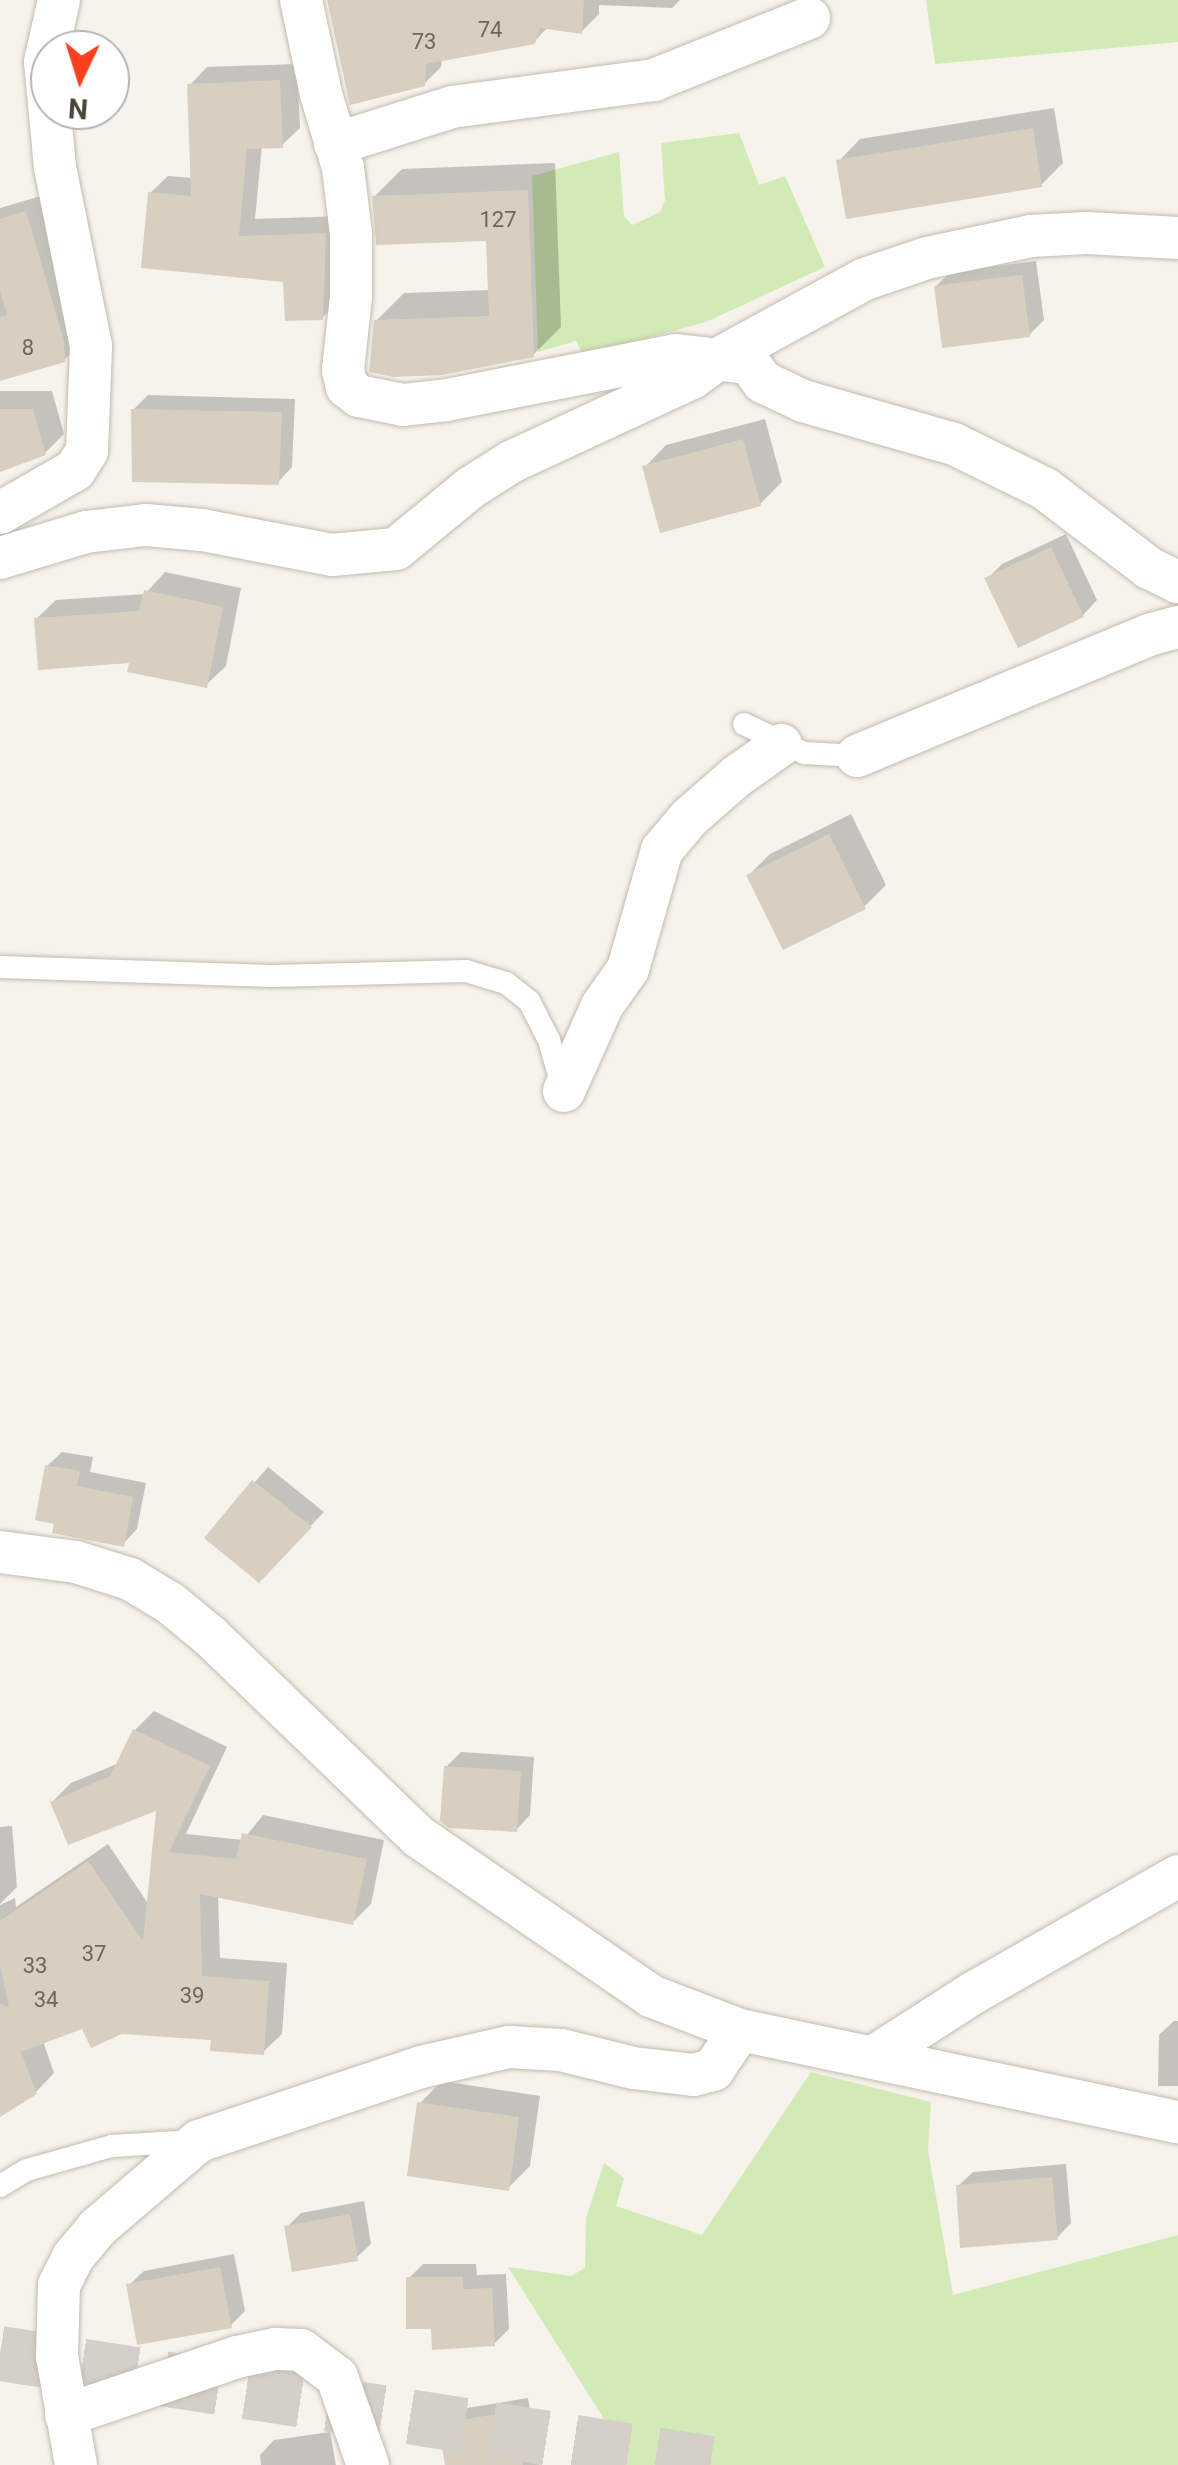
<!DOCTYPE html>
<html>
<head>
<meta charset="utf-8">
<style>
	body { margin:0 }
	#map { position:relative; width:1178px; height:2465px; overflow:hidden; background:#f6f3ec; font-family:Roboto,sans-serif }
	div>[style] { position:absolute }
	[style*='--x'] { left:calc(var(--x)*1px); top:calc(var(--y)*1px); width:calc(var(--w)*1px); rotate:calc(var(--a)*1deg) }
	.green>* { inset:0; background:#d2eab5 }
	.shadow>* { inset:0; background:#0003 }
	.building>* { inset:0; background:#d8cfc1 }
	.highway-tunnel>* { height:55px; margin-top:-27.5px; transform-origin:0; background:repeating-linear-gradient(90deg,#d4d0c8 0 55px,transparent 0 83px) }
	.roads { filter:drop-shadow(0 0 2px #c2bbae) drop-shadow(0 0 2px #c2bbae) }
	.lane>* { height:22px; margin:-11px; padding:0 11px; transform-origin:11px; border-radius:11px; background:#fff }
	.street>* { height:42px; margin:-21px; padding:0 21px; transform-origin:21px; border-radius:21px; background:#fff }
	span { translate:-50% -50%; white-space:nowrap; text-align:center; line-height:1.15; -webkit-text-stroke:10px #fff; paint-order:stroke }
	.number-label { font-size:22px; color:#6e675b }
	.number-label span { -webkit-text-stroke-width:0 }
	.north { position:absolute; left:30px; top:30px; width:100px; height:100px; box-sizing:border-box; background:#fff; border:2px solid #b7b4b0; border-radius:50%; rotate:184deg; font-size:28px; font-weight:700; line-height:40px; text-align:center; color:#4b4439 }
	.north::after { content:''; display:block; margin:auto; width:35px; height:45px; background:#fc3f1d; clip-path:polygon(50% 0,100% 100%,50% 72%,0 100%) }
</style>
</head>
<body>
<div id="map">
	<div class="green">
		<i style="clip-path:polygon(926px 0,1178px 0,1178px 42px,935px 64px)"></i>
		<i style="clip-path:polygon(739px 133px,759px 185px,785px 176px,825px 267px,706px 322px,583px 355px,576px 341px,538px 352px,532px 176px,619px 152px,624px 216px,632px 225px,660px 212px,665px 200px,661px 143px)"></i>
		<i style="clip-path:polygon(811px 2072px,931px 2102px,928px 2150px,953px 2295px,1178px 2235px,1178px 2465px,621px 2465px,606px 2422px,508px 2267px,571px 2276px,585px 2268px,586px 2218px,604px 2163px,624px 2178px,616px 2206px,702px 2235px)"></i>
	</div>
	<div class="shadow">
		<i style="clip-path:polygon(329px 0,680px 0,672px 8px,599px 5px,599px 14px,582px 31px,548px 27px,534px 42px,442px 58px,441px 67px,424px 84px)"></i>
		<i style="clip-path:polygon(297px 64px,300px 128px,282px 145px,262px 146px,255px 219px,342px 216px,340px 300px,322px 318px,286px 280px,150px 193px,168px 176px,193px 178px,190px 85px,207px 67px)"></i>
		<i style="clip-path:polygon(1054px 108px,1063px 163px,1041px 185px,839px 161px,860px 139px)"></i>
		<i style="clip-path:polygon(555px 163px,561px 327px,533px 355px,376px 321px,404px 293px,491px 290px,489px 238px,374px 197px,402px 169px)"></i>
		<i style="clip-path:polygon(44px 195px,82px 342px,64px 360px,0 379px,0 208px)"></i>
		<i style="clip-path:polygon(1036px 261px,1044px 320px,1029px 335px,936px 286px,951px 272px)"></i>
		<i style="clip-path:polygon(0 391px,52px 391px,64px 434px,45px 453px,0 468px)"></i>
		<i style="clip-path:polygon(148px 395px,295px 399px,292px 467px,278px 482px,133px 410px)"></i>
		<i style="clip-path:polygon(765px 419px,782px 482px,760px 504px,645px 467px,666px 445px)"></i>
		<i style="clip-path:polygon(1066px 534px,1097px 600px,1083px 615px,987px 579px,1002px 564px)"></i>
		<i style="clip-path:polygon(165px 572px,241px 588px,226px 666px,206px 685px,36px 619px,56px 600px,145px 594px)"></i>
		<i style="clip-path:polygon(851px 814px,886px 885px,864px 907px,749px 875px,770px 854px)"></i>
		<i style="clip-path:polygon(62px 1452px,93px 1457px,90px 1472px,146px 1483px,137px 1529px,123px 1544px,47px 1466px)"></i>
		<i style="clip-path:polygon(268px 1467px,324px 1512px,259px 1580px,207px 1537px)"></i>
		<i style="clip-path:polygon(154px 1711px,227px 1747px,186px 1834px,243px 1840px,263px 1815px,384px 1840px,371px 1904px,352px 1923px,218px 1895px,220px 1958px,287px 1963px,282px 2034px,263px 2052px,214px 2038px,83px 2026px,43px 2041px,54px 2073px,36px 2092px,0 2114px,0 1905px,15px 1898px,16px 1907px,108px 1844px,149px 1905px,158px 1807px,52px 1802px,71px 1783px,119px 1763px,135px 1730px)"></i>
		<i style="clip-path:polygon(461px 1752px,534px 1757px,530px 1815px,516px 1830px,446px 1767px)"></i>
		<i style="clip-path:polygon(12px 1826px,17px 1887px,0 1904px,0 1827px)"></i>
		<i style="clip-path:polygon(1174px 2021px,1178px 2021px,1178px 2086px,1158px 2086px,1159px 2035px)"></i>
		<i style="clip-path:polygon(442px 2081px,540px 2096px,530px 2166px,508px 2188px,420px 2103px)"></i>
		<i style="clip-path:polygon(1066px 2164px,1071px 2223px,1057px 2238px,958px 2186px,973px 2172px)"></i>
		<i style="clip-path:polygon(364px 2201px,371px 2244px,356px 2258px,287px 2227px,301px 2213px)"></i>
		<i style="clip-path:polygon(234px 2254px,245px 2311px,230px 2326px,129px 2285px,144px 2271px)"></i>
		<i style="clip-path:polygon(423px 2264px,476px 2264px,477px 2275px,506px 2274px,509px 2329px,494px 2344px,433px 2327px,409px 2278px)"></i>
		<i style="clip-path:polygon(528px 2398px,539px 2465px,447px 2465px,441px 2424px,455px 2410px)"></i>
		<i style="clip-path:polygon(330px 2432px,336px 2465px,261px 2465px,260px 2455px,274px 2440px)"></i>
	</div>
	<div class="building">
		<i style="clip-path:polygon(327px 0,584px 0,582px 34px,540px 28px,535px 44px,426px 64px,425px 86px,350px 105px)"></i>
		<i style="clip-path:polygon(280px 80px,283px 148px,247px 149px,239px 236px,326px 233px,323px 320px,285px 321px,283px 282px,141px 268px,148px 192px,191px 196px,187px 84px)"></i>
		<i style="clip-path:polygon(1033px 128px,1042px 187px,846px 219px,836px 160px)"></i>
		<i style="clip-path:polygon(528px 190px,534px 357px,442px 375px,393px 377px,369px 372px,374px 320px,489px 316px,486px 241px,376px 245px,372px 196px)"></i>
		<i style="clip-path:polygon(26px 211px,64px 341px,65px 362px,0 381px,0 317px,7px 315px,0 291px,0 219px)"></i>
		<i style="clip-path:polygon(1022px 275px,1030px 337px,942px 348px,934px 286px)"></i>
		<i style="clip-path:polygon(0 409px,33px 409px,46px 455px,0 472px)"></i>
		<i style="clip-path:polygon(131px 409px,282px 412px,279px 485px,132px 482px)"></i>
		<i style="clip-path:polygon(743px 439px,761px 506px,660px 533px,642px 466px)"></i>
		<i style="clip-path:polygon(1051px 547px,1084px 617px,1018px 648px,984px 578px)"></i>
		<i style="clip-path:polygon(144px 590px,223px 607px,207px 688px,127px 672px,129px 663px,38px 670px,34px 618px,139px 611px)"></i>
		<i style="clip-path:polygon(829px 834px,866px 909px,783px 950px,746px 875px)"></i>
		<i style="clip-path:polygon(45px 1465px,80px 1471px,77px 1486px,133px 1497px,124px 1547px,52px 1533px,54px 1524px,35px 1520px)"></i>
		<i style="clip-path:polygon(252px 1480px,312px 1527px,259px 1583px,204px 1538px)"></i>
		<i style="clip-path:polygon(133px 1729px,210px 1766px,169px 1852px,236px 1859px,242px 1833px,367px 1859px,353px 1925px,200px 1894px,202px 1976px,269px 1981px,264px 2055px,210px 2051px,211px 2040px,122px 2034px,91px 2048px,82px 2029px,21px 2052px,37px 2094px,0 2117px,0 2004px,9px 2007px,0 1965px,0 1921px,88px 1861px,143px 1941px,156px 1811px,68px 1845px,50px 1802px,110px 1776px)"></i>
		<i style="clip-path:polygon(444px 1766px,521px 1771px,517px 1832px,449px 1828px,440px 1821px)"></i>
		<i style="clip-path:polygon(417px 2102px,519px 2117px,509px 2191px,407px 2176px)"></i>
		<i style="clip-path:polygon(1052px 2177px,1058px 2240px,960px 2248px,956px 2185px)"></i>
		<i style="clip-path:polygon(350px 2214px,358px 2261px,292px 2272px,284px 2226px)"></i>
		<i style="clip-path:polygon(220px 2267px,232px 2328px,137px 2345px,126px 2284px)"></i>
		<i style="clip-path:polygon(406px 2277px,463px 2277px,463px 2289px,492px 2288px,495px 2346px,432px 2350px,431px 2329px,406px 2329px)"></i>
		<i style="clip-path:polygon(514px 2411px,523px 2465px,445px 2465px,438px 2424px)"></i>
	</div>
	<div class="highway-tunnel">
		<i style="--x:0;--y:2353;--w:733;--a:8.79"></i>
	</div>
	<div class="roads">
		<div class="lane">
			<i style="--x:744;--y:724;--w:67;--a:25.8"></i>
			<i style="--x:804;--y:753;--w:53;--a:3.2"></i>
			<i style="--x:0;--y:967;--w:273;--a:1.9"></i>
			<i style="--x:273;--y:976;--w:193;--a:-1.5"></i>
			<i style="--x:466;--y:971;--w:42;--a:16.7"></i>
			<i style="--x:506;--y:983;--w:29;--a:38"></i>
			<i style="--x:529;--y:1001;--w:44;--a:62.9"></i>
			<i style="--x:549;--y:1040;--w:51;--a:74.1"></i>
			<i style="--x:0;--y:2186;--w:31;--a:-31"></i>
			<i style="--x:27;--y:2170;--w:88;--a:-15.8"></i>
			<i style="--x:112;--y:2146;--w:82;--a:-3.5"></i>
		</div>
		<div class="street">
			<i style="--x:301;--y:0;--w:96;--a:78"></i>
			<i style="--x:321;--y:94;--w:77;--a:73.4"></i>
			<i style="--x:343;--y:168;--w:66;--a:83.1"></i>
			<i style="--x:351;--y:234;--w:63;--a:90"></i>
			<i style="--x:351;--y:297;--w:73;--a:96.3"></i>
			<i style="--x:343;--y:370;--w:17;--a:77"></i>
			<i style="--x:347;--y:387;--w:15;--a:37"></i>
			<i style="--x:359;--y:396;--w:45;--a:11.6"></i>
			<i style="--x:403;--y:405;--w:44;--a:-6.5"></i>
			<i style="--x:447;--y:400;--w:233;--a:-11.1"></i>
			<i style="--x:676;--y:355;--w:73;--a:6.3"></i>
			<i style="--x:749;--y:363;--w:24;--a:54"></i>
			<i style="--x:763;--y:382;--w:44;--a:25.4"></i>
			<i style="--x:803;--y:401;--w:157;--a:15.9"></i>
			<i style="--x:954;--y:444;--w:100;--a:26.1"></i>
			<i style="--x:1044;--y:488;--w:132;--a:37.3"></i>
			<i style="--x:1149;--y:568;--w:32;--a:26"></i>
			<i style="--x:335;--y:144;--w:123;--a:-17.5"></i>
			<i style="--x:452;--y:107;--w:204;--a:-7.6"></i>
			<i style="--x:654;--y:80;--w:167;--a:-21.8"></i>
			<i style="--x:0;--y:513;--w:86;--a:-29.8"></i>
			<i style="--x:75;--y:470;--w:22;--a:-58"></i>
			<i style="--x:87;--y:451;--w:105;--a:-87.8"></i>
			<i style="--x:91;--y:346;--w:183;--a:-101.4"></i>
			<i style="--x:55;--y:167;--w:105;--a:-95.4"></i>
			<i style="--x:45;--y:62;--w:64;--a:-77.3"></i>
			<i style="--x:0;--y:558;--w:90;--a:-16.8"></i>
			<i style="--x:86;--y:532;--w:60;--a:-6.7"></i>
			<i style="--x:146;--y:525;--w:56;--a:5.1"></i>
			<i style="--x:202;--y:530;--w:132;--a:10.9"></i>
			<i style="--x:332;--y:555;--w:64;--a:-5.4"></i>
			<i style="--x:396;--y:549;--w:96;--a:-39.5"></i>
			<i style="--x:470;--y:488;--w:49;--a:-32.4"></i>
			<i style="--x:511;--y:462;--w:200;--a:-24.9"></i>
			<i style="--x:692;--y:378;--w:34;--a:-36"></i>
			<i style="--x:720;--y:358;--w:165;--a:-28.6"></i>
			<i style="--x:865;--y:279;--w:65;--a:-18.7"></i>
			<i style="--x:927;--y:258;--w:106;--a:-11.9"></i>
			<i style="--x:1031;--y:236;--w:55;--a:-3.1"></i>
			<i style="--x:1086;--y:233;--w:92;--a:3.1"></i>
			<i style="--x:857;--y:756;--w:319;--a:-22.5"></i>
			<i style="--x:1152;--y:634;--w:27;--a:-15"></i>
			<i style="--x:564;--y:1091;--w:93;--a:-65.9"></i>
			<i style="--x:602;--y:1006;--w:45;--a:-54.9"></i>
			<i style="--x:628;--y:969;--w:124;--a:-74.1"></i>
			<i style="--x:662;--y:850;--w:43;--a:-49.7"></i>
			<i style="--x:690;--y:817;--w:62;--a:-41.1"></i>
			<i style="--x:737;--y:776;--w:54;--a:-35.2"></i>
			<i style="--x:0;--y:1552;--w:77;--a:7.5"></i>
			<i style="--x:76;--y:1562;--w:57;--a:17.5"></i>
			<i style="--x:130;--y:1579;--w:47;--a:31"></i>
			<i style="--x:170;--y:1603;--w:52;--a:39.5"></i>
			<i style="--x:210;--y:1636;--w:290;--a:43.9"></i>
			<i style="--x:419;--y:1837;--w:281;--a:34.4"></i>
			<i style="--x:651;--y:1996;--w:95;--a:20.9"></i>
			<i style="--x:740;--y:2030;--w:448;--a:11.9"></i>
			<i style="--x:875;--y:2056;--w:117;--a:-32.7"></i>
			<i style="--x:973;--y:1993;--w:236;--a:-29.7"></i>
			<i style="--x:66;--y:2415;--w:181;--a:-18.7"></i>
			<i style="--x:237;--y:2357;--w:40;--a:-12"></i>
			<i style="--x:276;--y:2349;--w:25;--a:2"></i>
			<i style="--x:301;--y:2350;--w:45;--a:36.9"></i>
			<i style="--x:337;--y:2377;--w:93;--a:70.6"></i>
			<i style="--x:76;--y:2465;--w:111;--a:-99.9"></i>
			<i style="--x:57;--y:2356;--w:71;--a:-88.4"></i>
			<i style="--x:59;--y:2285;--w:31;--a:-63"></i>
			<i style="--x:73;--y:2257;--w:38;--a:-50"></i>
			<i style="--x:97;--y:2228;--w:134;--a:-40.5"></i>
			<i style="--x:199;--y:2141;--w:234;--a:-18.4"></i>
			<i style="--x:421;--y:2067;--w:90;--a:-12.8"></i>
			<i style="--x:509;--y:2047;--w:52;--a:3.3"></i>
			<i style="--x:561;--y:2050;--w:75;--a:13.9"></i>
			<i style="--x:634;--y:2068;--w:59;--a:6.8"></i>
			<i style="--x:693;--y:2075;--w:21;--a:-14"></i>
			<i style="--x:713;--y:2070;--w:48;--a:-56"></i>
		</div>
	</div>
	<div class="number-label">
		<span style="left:490px;top:30px">74</span>
		<span style="left:424px;top:42px">73</span>
		<span style="left:498px;top:220px">127</span>
		<span style="left:28px;top:348px">8</span>
		<span style="left:94px;top:1954px">37</span>
		<span style="left:35px;top:1966px">33</span>
		<span style="left:192px;top:1996px">39</span>
		<span style="left:46px;top:2000px">34</span>
	</div>
	<div class="north">N</div>
</div>
</body>
</html>
